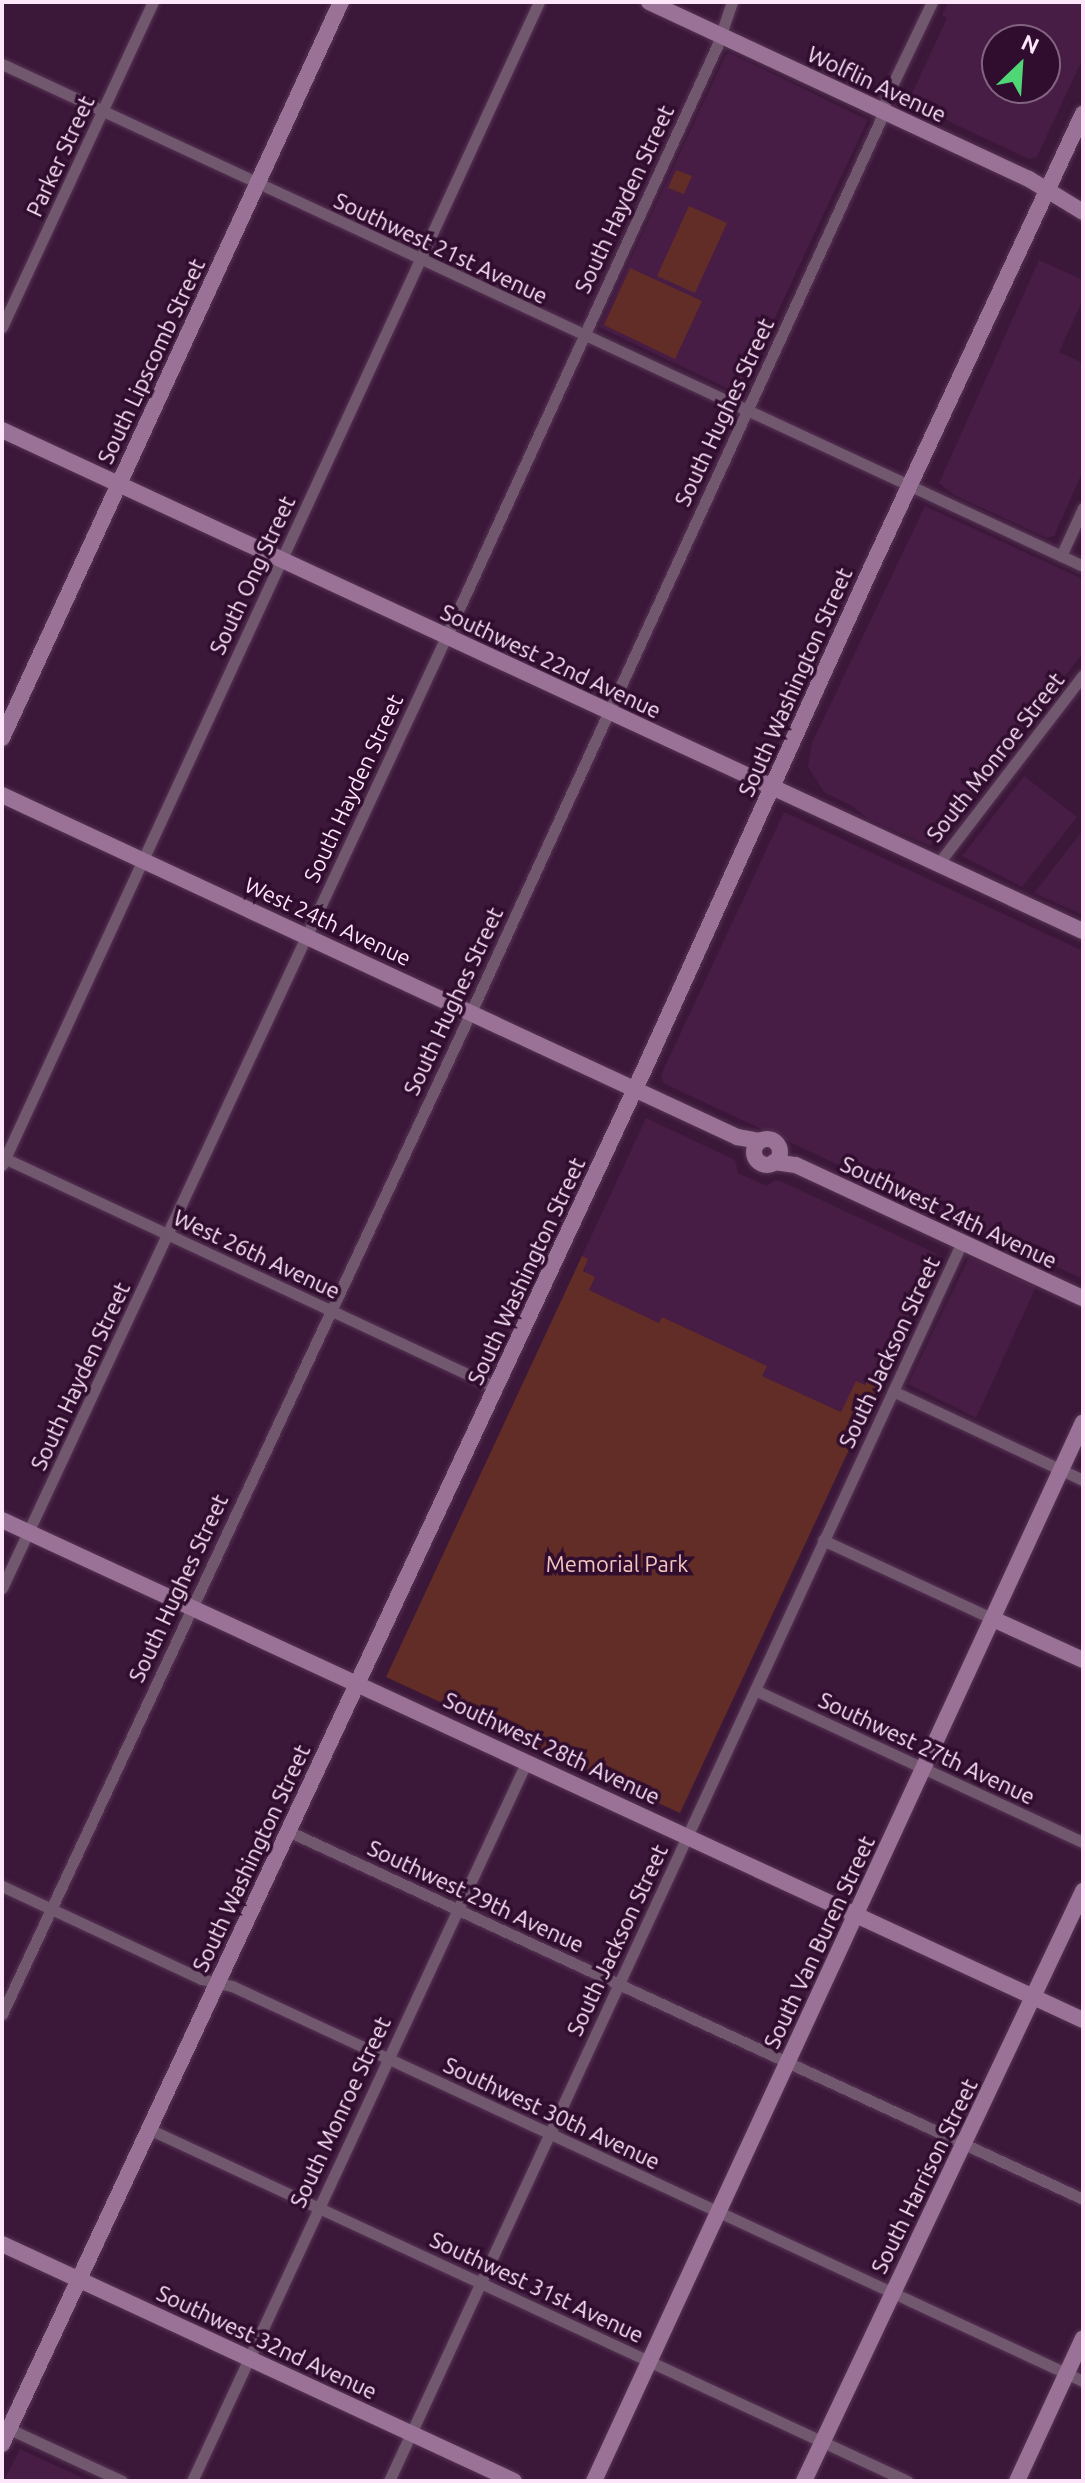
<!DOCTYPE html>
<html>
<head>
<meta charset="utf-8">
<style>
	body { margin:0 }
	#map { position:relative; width:1085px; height:2483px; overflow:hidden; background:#3b1739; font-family:Ubuntu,sans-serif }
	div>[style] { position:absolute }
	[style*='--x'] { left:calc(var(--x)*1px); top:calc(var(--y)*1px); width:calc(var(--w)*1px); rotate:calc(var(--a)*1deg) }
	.built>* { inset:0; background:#471d45 }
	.green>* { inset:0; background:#622d26 }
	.roads { filter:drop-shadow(0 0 2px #563454) drop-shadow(0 0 2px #563454) }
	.street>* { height:11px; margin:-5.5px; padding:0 5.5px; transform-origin:5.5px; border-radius:5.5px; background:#71586f }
	.secondary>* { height:16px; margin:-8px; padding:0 8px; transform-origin:8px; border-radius:8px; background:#9b7297 }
	.secondary>.ring { margin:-8px; padding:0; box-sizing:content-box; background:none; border:16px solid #9b7297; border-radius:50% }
	span { translate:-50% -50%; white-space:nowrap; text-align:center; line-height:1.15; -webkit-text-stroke:7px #300d2e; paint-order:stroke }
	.street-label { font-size:22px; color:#fde5fa }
	.park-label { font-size:22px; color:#f4c5bd }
	.frame { position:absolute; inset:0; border:4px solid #fde5fa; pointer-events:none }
	.north { position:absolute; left:981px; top:24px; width:80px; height:80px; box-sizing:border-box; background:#300d2e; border:2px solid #826380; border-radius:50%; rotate:25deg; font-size:22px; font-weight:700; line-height:32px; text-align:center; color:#fde5fa }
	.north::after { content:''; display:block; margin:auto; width:28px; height:36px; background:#4fd675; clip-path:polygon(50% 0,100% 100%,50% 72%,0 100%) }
</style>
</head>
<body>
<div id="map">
	<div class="built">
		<i style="clip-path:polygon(evenodd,948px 2px,1083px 2px,1083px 58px,1037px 157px,1029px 159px,908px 102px,947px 18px,942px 15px,948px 2px,997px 40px,1045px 40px,1045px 88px,997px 88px,997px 40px)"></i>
		<i style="clip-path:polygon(730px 53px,868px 120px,739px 394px,599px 327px,726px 54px)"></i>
		<i style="clip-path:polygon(1039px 260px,1083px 280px,1083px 300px,1059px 352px,1083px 363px,1083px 471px,1054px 536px,1047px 538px,954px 495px,939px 483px)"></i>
		<i style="clip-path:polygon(925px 506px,1083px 579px,1083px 653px,930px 846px,868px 819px,852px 806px,824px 792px,808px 767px,812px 743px)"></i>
		<i style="clip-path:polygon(1024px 776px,1077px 817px,1022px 887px,962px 856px)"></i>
		<i style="clip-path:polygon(784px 812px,1083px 951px,1083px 1279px,663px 1083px,661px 1075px)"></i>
		<i style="clip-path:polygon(1083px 830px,1083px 915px,1034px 893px)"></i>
		<i style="clip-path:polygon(646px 1118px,735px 1160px,738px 1173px,766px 1186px,776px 1180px,787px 1184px,937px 1254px,880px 1383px,869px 1377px,841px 1412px,762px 1376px,766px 1366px,662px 1317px,659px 1323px,589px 1290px,582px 1256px)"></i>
		<i style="clip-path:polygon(969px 1257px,1036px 1287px,976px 1418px,908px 1384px)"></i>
		<i style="clip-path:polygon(20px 2449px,83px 2478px,81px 2481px,4px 2481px)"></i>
	</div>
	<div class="green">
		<i style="clip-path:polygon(676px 170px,692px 176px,684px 194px,668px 188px)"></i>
		<i style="clip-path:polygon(689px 206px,727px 223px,695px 293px,657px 276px)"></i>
		<i style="clip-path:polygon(630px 268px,702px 301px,675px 359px,604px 325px)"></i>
		<i style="clip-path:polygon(582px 1256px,588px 1259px,583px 1271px,595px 1277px,589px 1290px,659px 1323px,662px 1317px,767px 1366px,762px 1376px,841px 1412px,856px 1381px,865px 1385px,868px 1377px,880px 1383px,680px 1813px,386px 1677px)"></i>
	</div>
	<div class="roads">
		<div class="street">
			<i style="--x:2;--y:64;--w:1192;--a:24.91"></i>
			<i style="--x:2;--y:327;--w:358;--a:-65.1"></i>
			<i style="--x:1061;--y:556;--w:53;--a:-65.4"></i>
			<i style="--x:938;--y:864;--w:238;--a:-52.5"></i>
			<i style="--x:2;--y:1157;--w:544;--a:25.01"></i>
			<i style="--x:2;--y:1165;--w:1281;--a:-65.22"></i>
			<i style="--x:893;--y:1391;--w:210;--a:25.1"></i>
			<i style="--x:823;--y:1540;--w:187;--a:24.9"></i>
			<i style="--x:2;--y:1588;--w:1050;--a:-64.97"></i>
			<i style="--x:446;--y:637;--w:650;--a:-65.37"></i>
			<i style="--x:717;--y:46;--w:46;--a:-71.2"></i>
			<i style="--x:755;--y:1690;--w:362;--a:24.9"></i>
			<i style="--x:288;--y:1831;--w:876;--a:24.84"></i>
			<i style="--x:2;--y:1886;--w:220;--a:25"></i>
			<i style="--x:201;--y:1979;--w:32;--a:13"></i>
			<i style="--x:232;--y:1986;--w:938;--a:24.9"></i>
			<i style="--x:2;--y:2014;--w:1106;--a:-64.92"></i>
			<i style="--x:471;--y:1012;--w:980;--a:-65.34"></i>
			<i style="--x:880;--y:121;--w:24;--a:-75"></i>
			<i style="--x:886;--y:98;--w:106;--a:-64.4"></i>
			<i style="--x:151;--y:2130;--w:834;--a:24.9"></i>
			<i style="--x:3;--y:2426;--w:131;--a:24.8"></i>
			<i style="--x:192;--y:2481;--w:794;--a:-65.05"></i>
			<i style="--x:389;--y:2481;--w:1365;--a:-65.18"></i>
		</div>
		<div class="secondary">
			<i style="--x:649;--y:2;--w:419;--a:25"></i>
			<i style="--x:1029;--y:179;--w:63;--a:31.4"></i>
			<i style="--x:2;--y:430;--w:1191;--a:24.87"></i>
			<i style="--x:2;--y:738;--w:810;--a:-65.27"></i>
			<i style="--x:2;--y:795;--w:811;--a:24.95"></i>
			<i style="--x:737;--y:1137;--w:23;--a:10"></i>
			<i class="ring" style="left:754px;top:1139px;width:10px;height:10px"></i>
			<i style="--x:774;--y:1162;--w:22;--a:8"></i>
			<i style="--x:796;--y:1165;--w:316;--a:24.9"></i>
			<i style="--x:2;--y:1520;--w:1191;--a:24.82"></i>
			<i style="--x:993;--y:1619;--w:99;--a:24.5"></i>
			<i style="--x:2;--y:2244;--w:564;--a:24.84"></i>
			<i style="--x:2;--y:2444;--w:1514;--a:-64.96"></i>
			<i style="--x:643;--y:1072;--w:555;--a:-65.65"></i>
			<i style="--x:872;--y:566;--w:499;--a:-65"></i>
			<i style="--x:594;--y:2481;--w:1166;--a:-65.21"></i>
			<i style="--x:804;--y:2481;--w:653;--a:-64.69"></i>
			<i style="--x:1017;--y:2481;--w:157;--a:-65.2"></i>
		</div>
	</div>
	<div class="street-label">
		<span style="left:877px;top:84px;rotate:25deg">Wolflin Avenue</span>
		<span style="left:60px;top:156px;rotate:-65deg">Parker Street</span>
		<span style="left:624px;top:199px;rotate:-65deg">South Hayden Street</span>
		<span style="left:441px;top:248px;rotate:25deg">Southwest 21st Avenue</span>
		<span style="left:151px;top:361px;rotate:-65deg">South Lipscomb Street</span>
		<span style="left:724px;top:412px;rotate:-65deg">South Hughes Street</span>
		<span style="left:252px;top:575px;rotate:-65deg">South Ong Street</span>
		<span style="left:551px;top:661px;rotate:25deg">Southwest 22nd Avenue</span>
		<span style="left:795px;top:682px;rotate:-66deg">South Washington Street</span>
		<span style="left:995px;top:757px;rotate:-52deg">South Monroe Street</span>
		<span style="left:353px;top:788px;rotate:-65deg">South Hayden Street</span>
		<span style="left:328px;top:921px;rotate:25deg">West 24th Avenue</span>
		<span style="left:453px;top:1001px;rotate:-65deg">South Hughes Street</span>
		<span style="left:949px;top:1212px;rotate:25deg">Southwest 24th Avenue</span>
		<span style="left:257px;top:1254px;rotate:25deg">West 26th Avenue</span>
		<span style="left:526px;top:1271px;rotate:-65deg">South Washington Street</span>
		<span style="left:889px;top:1352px;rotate:-65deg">South Jackson Street</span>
		<span style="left:80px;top:1376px;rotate:-65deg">South Hayden Street</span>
		<span style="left:178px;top:1588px;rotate:-65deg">South Hughes Street</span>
		<span style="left:552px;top:1748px;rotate:25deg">Southwest 28th Avenue</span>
		<span style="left:927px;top:1748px;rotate:25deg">Southwest 27th Avenue</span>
		<span style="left:251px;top:1858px;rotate:-65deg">South Washington Street</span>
		<span style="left:476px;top:1896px;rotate:25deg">Southwest 29th Avenue</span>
		<span style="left:617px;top:1940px;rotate:-65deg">South Jackson Street</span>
		<span style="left:819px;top:1942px;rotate:-65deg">South Van Buren Street</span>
		<span style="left:340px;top:2112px;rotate:-65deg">South Monroe Street</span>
		<span style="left:552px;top:2113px;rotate:25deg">Southwest 30th Avenue</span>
		<span style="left:924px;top:2176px;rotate:-64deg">South Harrison Street</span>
		<span style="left:537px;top:2287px;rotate:25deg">Southwest 31st Avenue</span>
		<span style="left:267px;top:2342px;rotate:25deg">Southwest 32nd Avenue</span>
	</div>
	<div class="park-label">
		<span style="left:617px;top:1564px">Memorial Park</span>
	</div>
	<div class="frame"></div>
	<div class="north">N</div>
</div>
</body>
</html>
